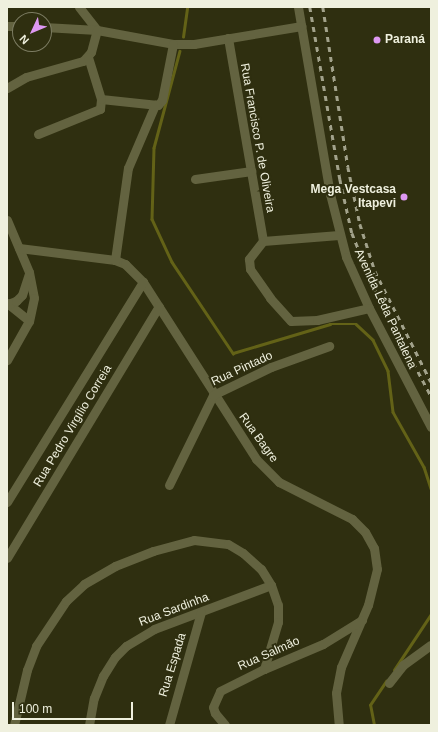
<!DOCTYPE html>
<html>
<head>
<meta charset="utf-8">
<style>
	body { margin:0 }
	#map { position:relative; width:438px; height:732px; overflow:hidden; background:#2f2f10; font-family:Arial,sans-serif }
	div>[style] { position:absolute }
	[style*='--x'] { left:calc(var(--x)*1px); top:calc(var(--y)*1px); width:calc(var(--w)*1px); rotate:calc(var(--a)*1deg) }
	.stream>* { height:2.5px; margin:-1.25px; padding:0 1.25px; transform-origin:1.25px; border-radius:1.25px; background:#636217 }
	.minor>* { height:9px; margin:-4.5px; padding:0 4.5px; transform-origin:4.5px; border-radius:4.5px; background:#636340 }
	.rail>* { height:2.5px; margin-top:-1.25px; transform-origin:0; background:repeating-linear-gradient(90deg,#a2a28b 0 5px,transparent 0 10px) }
	.dots>* { width:11px; height:11px; translate:-50% -50%; box-sizing:border-box; border:2px solid #2f2f10; border-radius:50% }
	span { translate:-50% -50%; white-space:nowrap; text-align:center; line-height:1.15; -webkit-text-stroke:4px #2f2f10; paint-order:stroke }
	.poi-label { font-size:12px; color:#eff0de; font-weight:700 }
	.left { translate:0 -50%; text-align:left }
	.right { translate:-100% -50%; text-align:right }
	.street-label { font-size:12px; color:#eff0de }
	.frame { position:absolute; inset:0; border:8px solid #eff0de; pointer-events:none }
	.north { position:absolute; left:12px; top:12px; width:40px; height:40px; box-sizing:border-box; background:#2f2f10; border:1px solid #7c7c62; border-radius:50%; rotate:226deg; font-size:11px; font-weight:700; line-height:16px; text-align:center; color:#eff0de }
	.north::after { content:''; display:block; margin:auto; width:14px; height:18px; background:#de98f2; clip-path:polygon(50% 0,100% 100%,50% 72%,0 100%) }
	.scale { position:absolute; left:12px; top:702px; width:121px; height:18px; box-sizing:border-box; border:2px solid #eff0de; border-top:0; padding-left:5px; font-size:12px; line-height:14px; white-space:nowrap; color:#eff0de; -webkit-text-stroke:3px #2f2f10; paint-order:stroke }
</style>
</head>
<body>
<div id="map">
	<div class="stream">
		<i style="--x:183;--y:37;--w:30;--a:-82"></i>
		<i style="--x:180;--y:51;--w:100;--a:105"></i>
		<i style="--x:154;--y:148;--w:71;--a:91.6"></i>
		<i style="--x:152;--y:219;--w:47;--a:65.1"></i>
		<i style="--x:172;--y:262;--w:110;--a:56.2"></i>
		<i style="--x:233;--y:353;--w:101;--a:-16.6"></i>
		<i style="--x:330;--y:324;--w:26;--a:0"></i>
		<i style="--x:356;--y:324;--w:23;--a:43"></i>
		<i style="--x:373;--y:340;--w:34;--a:64"></i>
		<i style="--x:388;--y:371;--w:41;--a:83"></i>
		<i style="--x:393;--y:412;--w:63;--a:60.6"></i>
		<i style="--x:424;--y:467;--w:22;--a:72"></i>
		<i style="--x:394;--y:670;--w:67;--a:-56.5"></i>
		<i style="--x:374;--y:725;--w:20;--a:-101"></i>
		<i style="--x:370;--y:705;--w:29;--a:-56"></i>
	</div>
	<div class="minor">
		<i style="--x:79;--y:7;--w:29;--a:52"></i>
		<i style="--x:298;--y:7;--w:190;--a:80.3"></i>
		<i style="--x:330;--y:194;--w:65;--a:75.7"></i>
		<i style="--x:346;--y:257;--w:56;--a:65.7"></i>
		<i style="--x:369;--y:308;--w:134;--a:62.5"></i>
		<i style="--x:7;--y:26;--w:13;--a:0"></i>
		<i style="--x:44;--y:27;--w:53;--a:3.2"></i>
		<i style="--x:97;--y:30;--w:77;--a:10.4"></i>
		<i style="--x:173;--y:44;--w:21;--a:0"></i>
		<i style="--x:194;--y:44;--w:109;--a:-9.5"></i>
		<i style="--x:228;--y:38;--w:206;--a:80.2"></i>
		<i style="--x:7;--y:88;--w:22;--a:-30"></i>
		<i style="--x:26;--y:77;--w:59;--a:-15.7"></i>
		<i style="--x:83;--y:61;--w:12;--a:-48"></i>
		<i style="--x:91;--y:52;--w:23;--a:-75"></i>
		<i style="--x:101;--y:99;--w:57;--a:6"></i>
		<i style="--x:158;--y:105;--w:6;--a:-51"></i>
		<i style="--x:162;--y:100;--w:57;--a:-78.9"></i>
		<i style="--x:38;--y:134;--w:67;--a:-22"></i>
		<i style="--x:100;--y:109;--w:10;--a:-84"></i>
		<i style="--x:101;--y:99;--w:44;--a:-107.2"></i>
		<i style="--x:195;--y:179;--w:57;--a:-8.1"></i>
		<i style="--x:7;--y:220;--w:56;--a:67.1"></i>
		<i style="--x:29;--y:272;--w:26;--a:79"></i>
		<i style="--x:34;--y:298;--w:24;--a:102"></i>
		<i style="--x:29;--y:321;--w:45;--a:119.4"></i>
		<i style="--x:263;--y:241;--w:23;--a:128"></i>
		<i style="--x:249;--y:259;--w:10;--a:84"></i>
		<i style="--x:250;--y:269;--w:35;--a:55"></i>
		<i style="--x:270;--y:298;--w:31;--a:48"></i>
		<i style="--x:291;--y:321;--w:26;--a:-2"></i>
		<i style="--x:317;--y:320;--w:53;--a:-13"></i>
		<i style="--x:263;--y:241;--w:76;--a:-4.5"></i>
		<i style="--x:19;--y:248;--w:97;--a:7.1"></i>
		<i style="--x:115;--y:260;--w:11;--a:22"></i>
		<i style="--x:125;--y:264;--w:25;--a:45"></i>
		<i style="--x:143;--y:282;--w:210;--a:57.4"></i>
		<i style="--x:256;--y:459;--w:33;--a:45"></i>
		<i style="--x:279;--y:482;--w:82;--a:26.9"></i>
		<i style="--x:352;--y:519;--w:18;--a:45"></i>
		<i style="--x:365;--y:532;--w:18;--a:61"></i>
		<i style="--x:374;--y:548;--w:21;--a:82"></i>
		<i style="--x:377;--y:569;--w:37;--a:104"></i>
		<i style="--x:368;--y:605;--w:68;--a:113.5"></i>
		<i style="--x:341;--y:667;--w:26;--a:101"></i>
		<i style="--x:336;--y:693;--w:32;--a:85"></i>
		<i style="--x:115;--y:260;--w:93;--a:-82"></i>
		<i style="--x:128;--y:168;--w:69;--a:-66.8"></i>
		<i style="--x:7;--y:303;--w:28;--a:39"></i>
		<i style="--x:8;--y:304;--w:9;--a:-21"></i>
		<i style="--x:16;--y:301;--w:8;--a:-45"></i>
		<i style="--x:22;--y:295;--w:22;--a:-72"></i>
		<i style="--x:169;--y:485;--w:100;--a:-63.9"></i>
		<i style="--x:213;--y:395;--w:64;--a:-25.8"></i>
		<i style="--x:271;--y:367;--w:62;--a:-19.9"></i>
		<i style="--x:7;--y:502;--w:259;--a:-58.3"></i>
		<i style="--x:7;--y:558;--w:294;--a:-58.9"></i>
		<i style="--x:389;--y:683;--w:23;--a:-52"></i>
		<i style="--x:403;--y:665;--w:34;--a:-36"></i>
		<i style="--x:14;--y:725;--w:57;--a:-76.7"></i>
		<i style="--x:27;--y:670;--w:26;--a:-69"></i>
		<i style="--x:36;--y:646;--w:54;--a:-56.3"></i>
		<i style="--x:66;--y:601;--w:25;--a:-43"></i>
		<i style="--x:84;--y:584;--w:36;--a:-30"></i>
		<i style="--x:115;--y:566;--w:41;--a:-21.5"></i>
		<i style="--x:153;--y:551;--w:42;--a:-15"></i>
		<i style="--x:194;--y:540;--w:34;--a:7"></i>
		<i style="--x:228;--y:544;--w:17;--a:31"></i>
		<i style="--x:243;--y:553;--w:24;--a:42"></i>
		<i style="--x:261;--y:569;--w:19;--a:58"></i>
		<i style="--x:271;--y:585;--w:21;--a:71"></i>
		<i style="--x:278;--y:605;--w:17;--a:90"></i>
		<i style="--x:278;--y:622;--w:49;--a:106.6"></i>
		<i style="--x:89;--y:725;--w:27;--a:-80"></i>
		<i style="--x:94;--y:698;--w:24;--a:-68"></i>
		<i style="--x:103;--y:676;--w:22;--a:-58"></i>
		<i style="--x:115;--y:657;--w:16;--a:-45"></i>
		<i style="--x:126;--y:646;--w:33;--a:-31"></i>
		<i style="--x:154;--y:629;--w:125;--a:-20.6"></i>
		<i style="--x:169;--y:725;--w:117;--a:-74.2"></i>
		<i style="--x:225;--y:725;--w:16;--a:-130"></i>
		<i style="--x:215;--y:713;--w:6;--a:-108"></i>
		<i style="--x:213;--y:707;--w:17;--a:-66"></i>
		<i style="--x:220;--y:691;--w:49;--a:-26.6"></i>
		<i style="--x:264;--y:669;--w:64;--a:-23"></i>
		<i style="--x:323;--y:644;--w:46;--a:-31.6"></i>
	</div>
	<div class="rail">
		<i style="--x:310;--y:7;--w:175;--a:80.1"></i>
		<i style="--x:340;--y:179;--w:55;--a:77.5"></i>
		<i style="--x:352;--y:233;--w:64;--a:67.9"></i>
		<i style="--x:376;--y:292;--w:118;--a:62.1"></i>
		<i style="--x:323;--y:7;--w:162;--a:81.1"></i>
		<i style="--x:348;--y:167;--w:58;--a:78.1"></i>
		<i style="--x:360;--y:224;--w:49;--a:72.3"></i>
		<i style="--x:375;--y:271;--w:124;--a:63.2"></i>
	</div>
	<div class="dots">
		<i style="left:377px;top:40px;background:#de98f2"></i>
		<i style="left:404px;top:197px;background:#de98f2"></i>
	</div>
	<div class="poi-label">
		<span class="left" style="left:385px;top:40px">Paraná</span>
		<span class="right" style="left:396px;top:197px">Mega Vestcasa<br>Itapevi</span>
	</div>
	<div class="street-label">
		<span style="left:257px;top:138px;rotate:80deg">Rua Francisco P. de Oliveira</span>
		<span style="left:385px;top:309px;rotate:65deg">Avenida Lêda Pantalena</span>
		<span style="left:242px;top:369px;rotate:-25deg">Rua Pintado</span>
		<span style="left:73px;top:426px;rotate:-59deg">Rua Pedro Virgílio Correia</span>
		<span style="left:258px;top:438px;rotate:54deg">Rua Bagre</span>
		<span style="left:174px;top:610px;rotate:-21deg">Rua Sardinha</span>
		<span style="left:269px;top:654px;rotate:-24deg">Rua Salmão</span>
		<span style="left:173px;top:665px;rotate:-73deg">Rua Espada</span>
	</div>
	<div class="frame"></div>
	<div class="north">N</div>
	<div class="scale">100 m</div>
</div>
</body>
</html>
